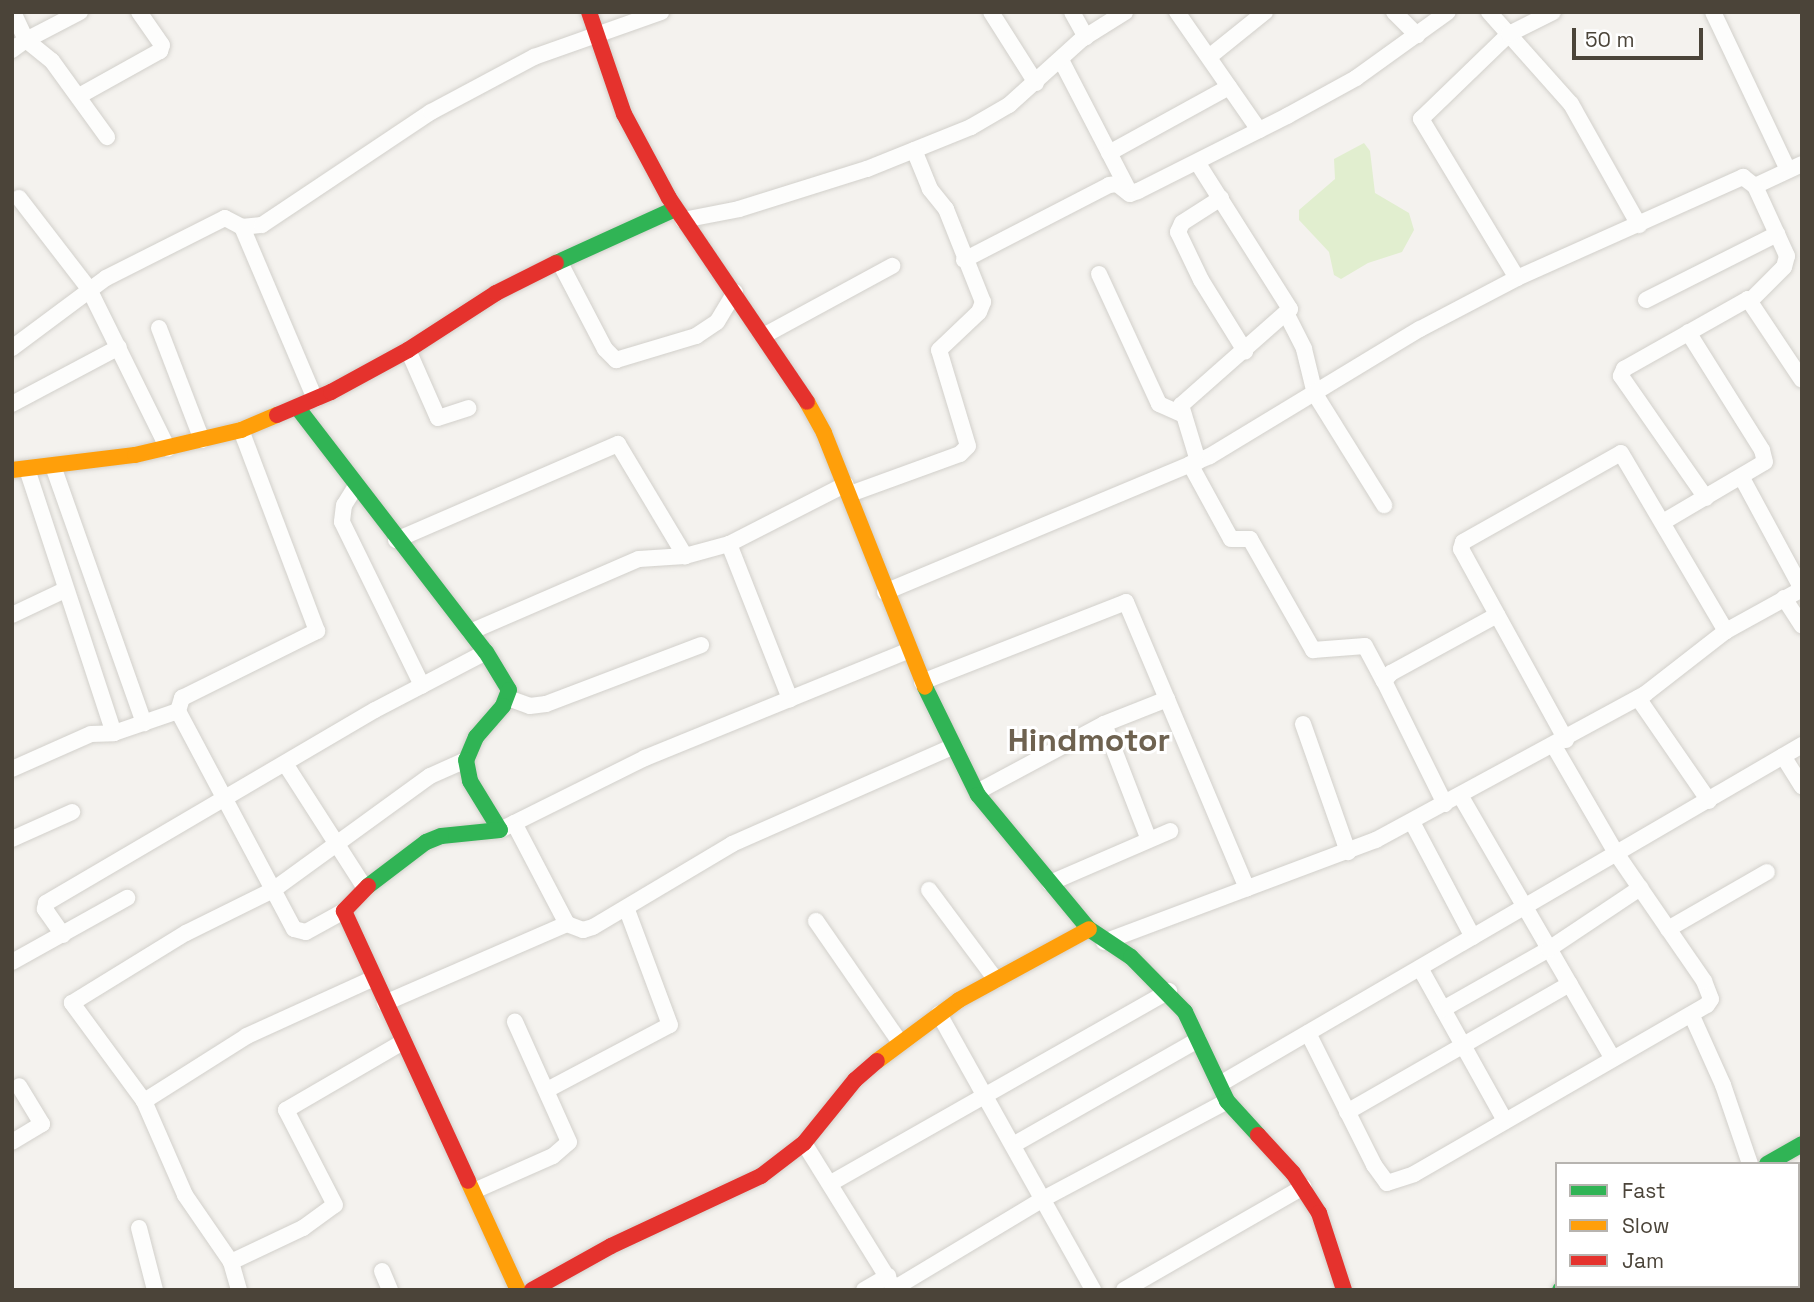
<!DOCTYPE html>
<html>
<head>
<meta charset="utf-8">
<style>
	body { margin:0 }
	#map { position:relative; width:1814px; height:1302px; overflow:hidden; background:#f4f2ee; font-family:"Space Grotesk",sans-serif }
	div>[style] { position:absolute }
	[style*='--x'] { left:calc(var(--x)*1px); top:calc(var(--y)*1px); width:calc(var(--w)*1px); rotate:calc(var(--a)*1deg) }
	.green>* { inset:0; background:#e1eecf }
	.roads { filter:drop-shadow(0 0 2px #d2d0cb) drop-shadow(0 0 2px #d2d0cb) }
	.street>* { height:16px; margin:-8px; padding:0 8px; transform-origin:8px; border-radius:8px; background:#fdfdfc }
	.fast>* { height:16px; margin:-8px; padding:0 8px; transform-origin:8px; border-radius:8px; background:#30b455 }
	.slow>* { height:16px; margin:-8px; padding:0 8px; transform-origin:8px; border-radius:8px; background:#ff9f0a }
	.jam>* { height:16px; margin:-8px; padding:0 8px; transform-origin:8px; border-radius:8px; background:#e5322d }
	span { translate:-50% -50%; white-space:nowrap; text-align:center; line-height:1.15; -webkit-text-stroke:6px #fff; paint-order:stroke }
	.district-label { font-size:32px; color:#6e6250; font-weight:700 }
	.frame { position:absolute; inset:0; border:14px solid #4b4439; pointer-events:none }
	.legend { position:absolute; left:1555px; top:1162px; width:245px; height:126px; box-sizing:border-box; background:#fff; border:2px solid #b7b4b0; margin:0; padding:9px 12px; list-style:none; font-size:21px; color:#4b4439 }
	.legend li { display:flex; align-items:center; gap:14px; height:35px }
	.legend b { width:35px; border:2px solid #b7b4b0 }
	.scale { position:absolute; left:1572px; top:28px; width:131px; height:32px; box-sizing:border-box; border:4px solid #4b4439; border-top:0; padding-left:9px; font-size:21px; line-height:24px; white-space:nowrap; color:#4b4439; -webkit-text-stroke:5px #fff; paint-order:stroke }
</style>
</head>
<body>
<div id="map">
	<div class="green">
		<i style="clip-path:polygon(1364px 143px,1370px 151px,1375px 193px,1409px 213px,1414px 230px,1402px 252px,1368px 263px,1341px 279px,1334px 275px,1329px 252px,1299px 220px,1299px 210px,1335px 179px,1334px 159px)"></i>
	</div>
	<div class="roads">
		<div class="street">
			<i style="--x:80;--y:12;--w:61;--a:152.6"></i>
			<i style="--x:26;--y:40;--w:33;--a:39"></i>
			<i style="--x:52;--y:61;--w:94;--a:54.1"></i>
			<i style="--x:991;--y:12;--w:84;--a:57.6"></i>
			<i style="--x:1072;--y:12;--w:29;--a:61"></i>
			<i style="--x:1177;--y:12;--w:144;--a:55.2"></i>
			<i style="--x:1394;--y:12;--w:33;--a:45"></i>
			<i style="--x:1489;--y:12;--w:123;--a:48.3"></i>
			<i style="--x:1571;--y:104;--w:139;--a:60.7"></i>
			<i style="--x:1713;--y:12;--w:175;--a:64.6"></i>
			<i style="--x:12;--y:50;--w:17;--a:-36"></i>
			<i style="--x:26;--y:40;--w:31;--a:-115"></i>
			<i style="--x:1209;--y:57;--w:72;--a:-38.8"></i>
			<i style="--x:1061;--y:60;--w:148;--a:62.6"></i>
			<i style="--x:79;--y:96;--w:93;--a:-29.1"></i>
			<i style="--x:160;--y:51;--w:6;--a:-72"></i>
			<i style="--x:162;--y:45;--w:40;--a:-124.9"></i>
			<i style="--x:1109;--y:153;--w:137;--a:-28.8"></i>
			<i style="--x:1197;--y:162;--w:174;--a:57.7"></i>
			<i style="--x:1290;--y:309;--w:145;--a:138.6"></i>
			<i style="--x:1181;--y:405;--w:59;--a:73.1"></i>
			<i style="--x:1755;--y:186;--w:52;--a:-25.1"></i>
			<i style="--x:19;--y:198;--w:115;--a:52.4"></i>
			<i style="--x:89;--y:289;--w:178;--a:63.7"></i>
			<i style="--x:1221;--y:198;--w:46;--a:147.3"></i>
			<i style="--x:1182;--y:223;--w:10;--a:114"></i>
			<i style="--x:1178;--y:232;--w:53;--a:64.4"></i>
			<i style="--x:1201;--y:280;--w:84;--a:58.2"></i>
			<i style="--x:683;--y:220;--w:57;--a:-11.1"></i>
			<i style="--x:739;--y:209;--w:134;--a:-17.4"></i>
			<i style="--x:867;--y:169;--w:112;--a:-22"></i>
			<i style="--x:971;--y:127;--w:44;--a:-30.1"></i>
			<i style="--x:1009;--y:105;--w:98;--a:-42.1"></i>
			<i style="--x:1082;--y:39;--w:51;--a:-32.1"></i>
			<i style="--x:242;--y:227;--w:187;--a:67"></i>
			<i style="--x:964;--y:260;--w:163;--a:-27.3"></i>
			<i style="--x:1109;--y:185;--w:8;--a:-7"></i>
			<i style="--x:1117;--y:184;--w:16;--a:38"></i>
			<i style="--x:1130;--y:194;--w:9;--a:-21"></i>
			<i style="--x:1138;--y:191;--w:167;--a:-26.7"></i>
			<i style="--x:1287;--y:116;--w:79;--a:-28.8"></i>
			<i style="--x:1356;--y:78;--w:113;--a:-35.7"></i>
			<i style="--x:559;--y:261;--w:99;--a:62.4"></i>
			<i style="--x:605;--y:349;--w:16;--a:45"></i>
			<i style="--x:616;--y:360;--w:84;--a:-16.7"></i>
			<i style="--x:696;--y:336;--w:25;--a:-34"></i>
			<i style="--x:717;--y:322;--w:35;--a:-59"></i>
			<i style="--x:1099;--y:274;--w:143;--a:65.2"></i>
			<i style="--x:1159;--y:404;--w:24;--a:24"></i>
			<i style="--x:1517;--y:278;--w:248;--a:-24.1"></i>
			<i style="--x:1743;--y:177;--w:15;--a:37"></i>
			<i style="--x:1755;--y:186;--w:77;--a:65.4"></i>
			<i style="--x:1787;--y:256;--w:11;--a:105"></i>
			<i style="--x:1784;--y:267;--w:47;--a:135"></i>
			<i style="--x:1646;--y:300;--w:147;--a:-26.7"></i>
			<i style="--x:1287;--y:315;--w:38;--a:63"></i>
			<i style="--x:1304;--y:349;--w:46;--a:76.3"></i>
			<i style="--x:1315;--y:394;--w:131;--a:58.1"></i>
			<i style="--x:159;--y:328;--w:120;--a:69"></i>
			<i style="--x:765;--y:335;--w:145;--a:-28.5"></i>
			<i style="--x:12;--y:348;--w:117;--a:-36.7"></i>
			<i style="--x:106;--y:278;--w:133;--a:-26.8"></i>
			<i style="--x:225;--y:218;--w:19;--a:28"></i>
			<i style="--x:242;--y:227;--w:20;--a:-6"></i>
			<i style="--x:262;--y:225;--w:203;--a:-33.8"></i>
			<i style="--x:431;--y:112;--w:117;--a:-28.1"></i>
			<i style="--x:534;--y:57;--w:135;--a:-19.5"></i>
			<i style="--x:408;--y:350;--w:74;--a:66.2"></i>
			<i style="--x:438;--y:418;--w:32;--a:-18"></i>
			<i style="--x:12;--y:404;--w:121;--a:-28"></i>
			<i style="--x:1190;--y:464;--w:85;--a:61.3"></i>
			<i style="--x:1231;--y:539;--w:19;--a:0"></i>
			<i style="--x:1250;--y:539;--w:128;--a:60.4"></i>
			<i style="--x:1313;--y:650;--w:52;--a:-4.4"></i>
			<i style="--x:1365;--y:646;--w:40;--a:62"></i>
			<i style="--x:53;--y:466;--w:273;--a:70.5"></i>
			<i style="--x:27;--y:469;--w:278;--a:71.8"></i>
			<i style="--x:1742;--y:478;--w:126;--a:61.6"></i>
			<i style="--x:356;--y:486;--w:22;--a:122"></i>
			<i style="--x:344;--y:505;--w:17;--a:97"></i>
			<i style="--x:342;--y:522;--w:182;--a:63.9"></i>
			<i style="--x:850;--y:494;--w:117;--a:-20"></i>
			<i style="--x:960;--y:454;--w:11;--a:-45"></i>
			<i style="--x:968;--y:446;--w:100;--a:-106.8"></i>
			<i style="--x:939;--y:350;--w:55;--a:-43.5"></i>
			<i style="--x:979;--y:312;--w:11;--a:-68"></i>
			<i style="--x:983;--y:302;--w:100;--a:-111.7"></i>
			<i style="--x:946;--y:209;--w:26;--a:-129"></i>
			<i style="--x:930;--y:189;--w:42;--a:-112.3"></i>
			<i style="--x:1706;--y:498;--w:149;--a:-124.9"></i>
			<i style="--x:1621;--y:376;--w:8;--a:-67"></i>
			<i style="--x:1624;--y:369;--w:142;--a:-29.4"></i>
			<i style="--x:1748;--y:299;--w:97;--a:56.3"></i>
			<i style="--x:1663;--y:522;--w:118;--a:-30.5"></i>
			<i style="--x:1765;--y:462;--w:12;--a:-104"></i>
			<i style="--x:1762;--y:450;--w:139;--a:-122.1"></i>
			<i style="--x:396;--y:540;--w:242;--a:-23.4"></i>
			<i style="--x:618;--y:444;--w:131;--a:59.1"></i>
			<i style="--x:729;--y:544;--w:167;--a:68.5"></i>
			<i style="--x:885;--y:592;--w:352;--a:-22.7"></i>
			<i style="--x:1210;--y:456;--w:245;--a:-31.2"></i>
			<i style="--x:1420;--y:329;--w:110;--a:-27.7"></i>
			<i style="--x:1517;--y:278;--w:186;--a:-121.1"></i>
			<i style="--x:1421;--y:119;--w:122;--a:-44"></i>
			<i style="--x:1509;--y:34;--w:49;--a:-26.6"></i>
			<i style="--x:1784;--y:598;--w:33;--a:57"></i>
			<i style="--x:12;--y:615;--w:59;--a:-25.3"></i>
			<i style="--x:470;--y:632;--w:184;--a:-23.4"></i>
			<i style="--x:639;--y:559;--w:46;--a:-3.7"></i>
			<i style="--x:685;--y:556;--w:46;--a:-15.3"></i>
			<i style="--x:729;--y:544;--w:131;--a:-27.1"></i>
			<i style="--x:922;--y:682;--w:219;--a:-21.4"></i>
			<i style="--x:1126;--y:602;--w:311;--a:67.1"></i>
			<i style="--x:508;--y:698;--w:23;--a:20"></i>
			<i style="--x:530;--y:706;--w:16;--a:-7"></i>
			<i style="--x:546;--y:704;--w:166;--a:-20.8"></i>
			<i style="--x:1638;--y:698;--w:125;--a:55.4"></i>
			<i style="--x:178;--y:711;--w:14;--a:-73"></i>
			<i style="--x:182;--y:698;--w:151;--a:-26.4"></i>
			<i style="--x:317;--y:631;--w:215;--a:-110.7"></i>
			<i style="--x:1104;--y:724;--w:124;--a:68.8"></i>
			<i style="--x:1303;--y:724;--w:136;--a:70.6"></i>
			<i style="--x:1566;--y:740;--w:218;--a:-118.8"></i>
			<i style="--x:1461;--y:549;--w:7;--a:-74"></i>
			<i style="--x:1463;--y:542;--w:181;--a:-29.4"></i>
			<i style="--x:1621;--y:453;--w:207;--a:59.5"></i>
			<i style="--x:1783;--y:756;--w:36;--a:58"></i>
			<i style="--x:286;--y:765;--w:146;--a:57.3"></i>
			<i style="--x:12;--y:769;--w:86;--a:-23.9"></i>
			<i style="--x:91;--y:734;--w:23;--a:-2"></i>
			<i style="--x:114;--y:733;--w:68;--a:-19"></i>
			<i style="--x:178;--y:711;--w:247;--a:62"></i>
			<i style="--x:294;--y:929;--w:12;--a:14"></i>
			<i style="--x:306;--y:932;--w:43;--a:-28.9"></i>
			<i style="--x:977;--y:792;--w:144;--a:-28.2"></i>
			<i style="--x:1104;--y:724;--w:68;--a:-21.6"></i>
			<i style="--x:1460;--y:795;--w:305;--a:59.9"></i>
			<i style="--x:1445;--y:804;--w:137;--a:-116.4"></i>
			<i style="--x:1384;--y:681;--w:11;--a:-49"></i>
			<i style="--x:1391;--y:673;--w:121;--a:-28.7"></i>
			<i style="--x:1412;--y:822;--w:130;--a:62.1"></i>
			<i style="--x:500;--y:830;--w:162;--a:-26.4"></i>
			<i style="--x:645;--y:758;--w:283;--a:-22.2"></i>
			<i style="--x:12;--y:839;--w:66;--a:-24.2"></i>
			<i style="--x:1050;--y:883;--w:131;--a:-23.4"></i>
			<i style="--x:929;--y:890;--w:112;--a:53.3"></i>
			<i style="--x:816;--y:921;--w:146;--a:55.3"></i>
			<i style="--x:567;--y:924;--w:17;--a:21"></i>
			<i style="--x:583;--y:930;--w:10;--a:-17"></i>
			<i style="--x:593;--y:927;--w:162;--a:-30.8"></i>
			<i style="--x:732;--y:844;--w:240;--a:-23.8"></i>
			<i style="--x:1668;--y:929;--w:114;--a:-29.9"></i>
			<i style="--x:63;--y:935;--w:32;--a:-125"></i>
			<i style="--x:45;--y:909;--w:6;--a:-81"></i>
			<i style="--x:46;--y:903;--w:381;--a:-30.4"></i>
			<i style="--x:375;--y:710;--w:125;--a:-27.6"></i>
			<i style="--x:1104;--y:942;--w:290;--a:-20.6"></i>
			<i style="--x:1376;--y:840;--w:306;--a:-28.5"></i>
			<i style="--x:1645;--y:694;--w:103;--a:-37.9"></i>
			<i style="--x:1726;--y:631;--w:87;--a:-28.9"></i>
			<i style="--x:12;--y:962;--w:132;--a:-29.1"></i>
			<i style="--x:1420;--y:968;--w:175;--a:60.9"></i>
			<i style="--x:374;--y:978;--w:140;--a:155.5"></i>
			<i style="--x:247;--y:1036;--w:122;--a:147.7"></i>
			<i style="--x:144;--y:1101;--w:122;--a:-126.3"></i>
			<i style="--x:72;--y:1003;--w:134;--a:-31.6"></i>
			<i style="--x:186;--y:933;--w:97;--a:-26.3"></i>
			<i style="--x:273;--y:890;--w:194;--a:-36"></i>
			<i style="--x:430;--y:776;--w:39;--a:-24"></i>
			<i style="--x:385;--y:1003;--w:198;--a:-23.5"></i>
			<i style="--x:567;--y:924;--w:114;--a:-117.7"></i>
			<i style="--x:1443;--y:1009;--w:122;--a:-29.5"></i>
			<i style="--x:1549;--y:949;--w:110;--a:-33.8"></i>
			<i style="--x:939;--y:1014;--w:316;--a:60.8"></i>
			<i style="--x:1692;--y:1016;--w:76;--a:65.8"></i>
			<i style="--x:1723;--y:1085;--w:83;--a:71.1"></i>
			<i style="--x:1308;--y:1033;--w:148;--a:63.4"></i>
			<i style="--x:1374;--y:1165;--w:22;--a:54"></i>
			<i style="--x:1387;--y:1183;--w:28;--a:-18"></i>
			<i style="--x:1414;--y:1174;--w:338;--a:-30"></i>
			<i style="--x:1707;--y:1005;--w:7;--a:-56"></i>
			<i style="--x:1711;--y:999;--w:19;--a:-111"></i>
			<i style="--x:1704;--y:981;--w:155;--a:-124.5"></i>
			<i style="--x:1616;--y:853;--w:124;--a:-120.1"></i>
			<i style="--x:1220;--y:1084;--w:674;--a:-30.22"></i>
			<i style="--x:547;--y:1090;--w:139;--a:-27.9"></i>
			<i style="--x:670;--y:1025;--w:123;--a:-110.5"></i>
			<i style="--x:144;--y:1101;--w:103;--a:66.4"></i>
			<i style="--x:185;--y:1195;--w:81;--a:55.5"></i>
			<i style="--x:231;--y:1262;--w:29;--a:74"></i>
			<i style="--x:1347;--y:1112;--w:257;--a:-29.9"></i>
			<i style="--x:12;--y:1142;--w:35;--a:-31"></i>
			<i style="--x:42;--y:1124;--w:44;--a:-121.2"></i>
			<i style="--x:804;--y:1143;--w:173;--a:58.2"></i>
			<i style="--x:1013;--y:1145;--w:213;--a:-29.6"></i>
			<i style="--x:831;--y:1183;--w:389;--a:-29.6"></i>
			<i style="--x:474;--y:1191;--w:86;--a:-23.9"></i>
			<i style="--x:553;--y:1156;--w:21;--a:-41"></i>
			<i style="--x:569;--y:1142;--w:132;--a:-114.2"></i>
			<i style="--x:139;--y:1228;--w:64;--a:75.5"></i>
			<i style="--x:231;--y:1262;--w:80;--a:-25.3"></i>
			<i style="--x:303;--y:1228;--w:39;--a:-36"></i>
			<i style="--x:335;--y:1205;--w:107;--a:-117.3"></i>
			<i style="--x:286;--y:1110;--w:135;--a:-30.2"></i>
			<i style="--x:382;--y:1271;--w:21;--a:67"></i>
			<i style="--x:1610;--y:1286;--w:4;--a:76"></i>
			<i style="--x:1740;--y:1286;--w:4;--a:76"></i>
			<i style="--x:895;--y:1288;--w:173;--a:-31"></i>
			<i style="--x:1043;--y:1199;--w:208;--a:-28"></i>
			<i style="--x:864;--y:1290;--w:28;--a:-30"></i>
			<i style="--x:1124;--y:1290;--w:207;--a:-29.9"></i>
		</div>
		<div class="fast">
			<i style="--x:556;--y:263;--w:131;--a:-24.4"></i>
			<i style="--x:297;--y:407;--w:309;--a:52.4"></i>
			<i style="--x:486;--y:652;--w:44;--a:58.8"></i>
			<i style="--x:509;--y:690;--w:17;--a:111"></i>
			<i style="--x:503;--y:706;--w:41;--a:131.1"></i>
			<i style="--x:476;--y:737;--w:25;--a:113"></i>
			<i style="--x:466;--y:760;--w:21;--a:79"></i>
			<i style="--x:470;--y:781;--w:57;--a:58.5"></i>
			<i style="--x:500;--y:830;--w:59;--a:174.2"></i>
			<i style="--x:441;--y:836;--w:16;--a:158"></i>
			<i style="--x:426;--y:842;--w:73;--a:142.8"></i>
			<i style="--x:925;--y:687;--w:120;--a:63.9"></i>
			<i style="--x:978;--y:795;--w:174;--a:50.4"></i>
			<i style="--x:1089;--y:929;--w:50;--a:33.7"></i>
			<i style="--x:1131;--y:957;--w:77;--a:45.5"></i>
			<i style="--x:1185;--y:1012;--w:98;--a:64.7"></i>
			<i style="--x:1227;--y:1101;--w:46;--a:47.6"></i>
			<i style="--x:1767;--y:1164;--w:40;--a:-29.7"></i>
			<i style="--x:1560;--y:1290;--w:7;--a:-34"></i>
		</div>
		<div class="slow">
			<i style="--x:807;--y:402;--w:35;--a:61"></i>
			<i style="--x:824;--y:433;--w:273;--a:68.3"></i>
			<i style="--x:12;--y:470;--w:124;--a:-7"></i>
			<i style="--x:135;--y:455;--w:109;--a:-13.3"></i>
			<i style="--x:241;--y:430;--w:39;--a:-23"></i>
			<i style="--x:877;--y:1061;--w:102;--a:-36.6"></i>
			<i style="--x:959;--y:1000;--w:148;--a:-28.6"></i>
			<i style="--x:468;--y:1181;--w:120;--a:65.4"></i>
		</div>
		<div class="jam">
			<i style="--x:589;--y:12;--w:108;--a:71.1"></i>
			<i style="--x:624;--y:114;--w:95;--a:61.8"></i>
			<i style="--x:669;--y:198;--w:246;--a:55.9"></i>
			<i style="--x:277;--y:415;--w:59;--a:-23.1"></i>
			<i style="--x:331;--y:392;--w:88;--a:-28.6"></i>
			<i style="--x:408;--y:350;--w:105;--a:-32.9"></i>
			<i style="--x:496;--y:293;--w:67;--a:-26.6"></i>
			<i style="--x:368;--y:886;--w:35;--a:134"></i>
			<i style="--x:344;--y:911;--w:297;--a:65.3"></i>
			<i style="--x:1258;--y:1135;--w:52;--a:47.4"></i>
			<i style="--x:1293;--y:1173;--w:48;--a:57"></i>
			<i style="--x:1319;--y:1213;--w:81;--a:72"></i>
			<i style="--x:532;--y:1290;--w:90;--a:-29.1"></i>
			<i style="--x:611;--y:1246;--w:166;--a:-25"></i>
			<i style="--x:761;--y:1176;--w:54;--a:-37.5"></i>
			<i style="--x:804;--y:1143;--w:81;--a:-51"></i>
			<i style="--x:855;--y:1080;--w:29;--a:-41"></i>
		</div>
	</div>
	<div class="district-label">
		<span style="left:1089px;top:740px">Hindmotor</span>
	</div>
	<div class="frame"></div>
	<ul class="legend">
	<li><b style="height:9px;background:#30b455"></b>Fast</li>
	<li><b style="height:9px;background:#ff9f0a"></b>Slow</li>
	<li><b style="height:9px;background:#e5322d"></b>Jam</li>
	</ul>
	<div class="scale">50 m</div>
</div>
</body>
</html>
